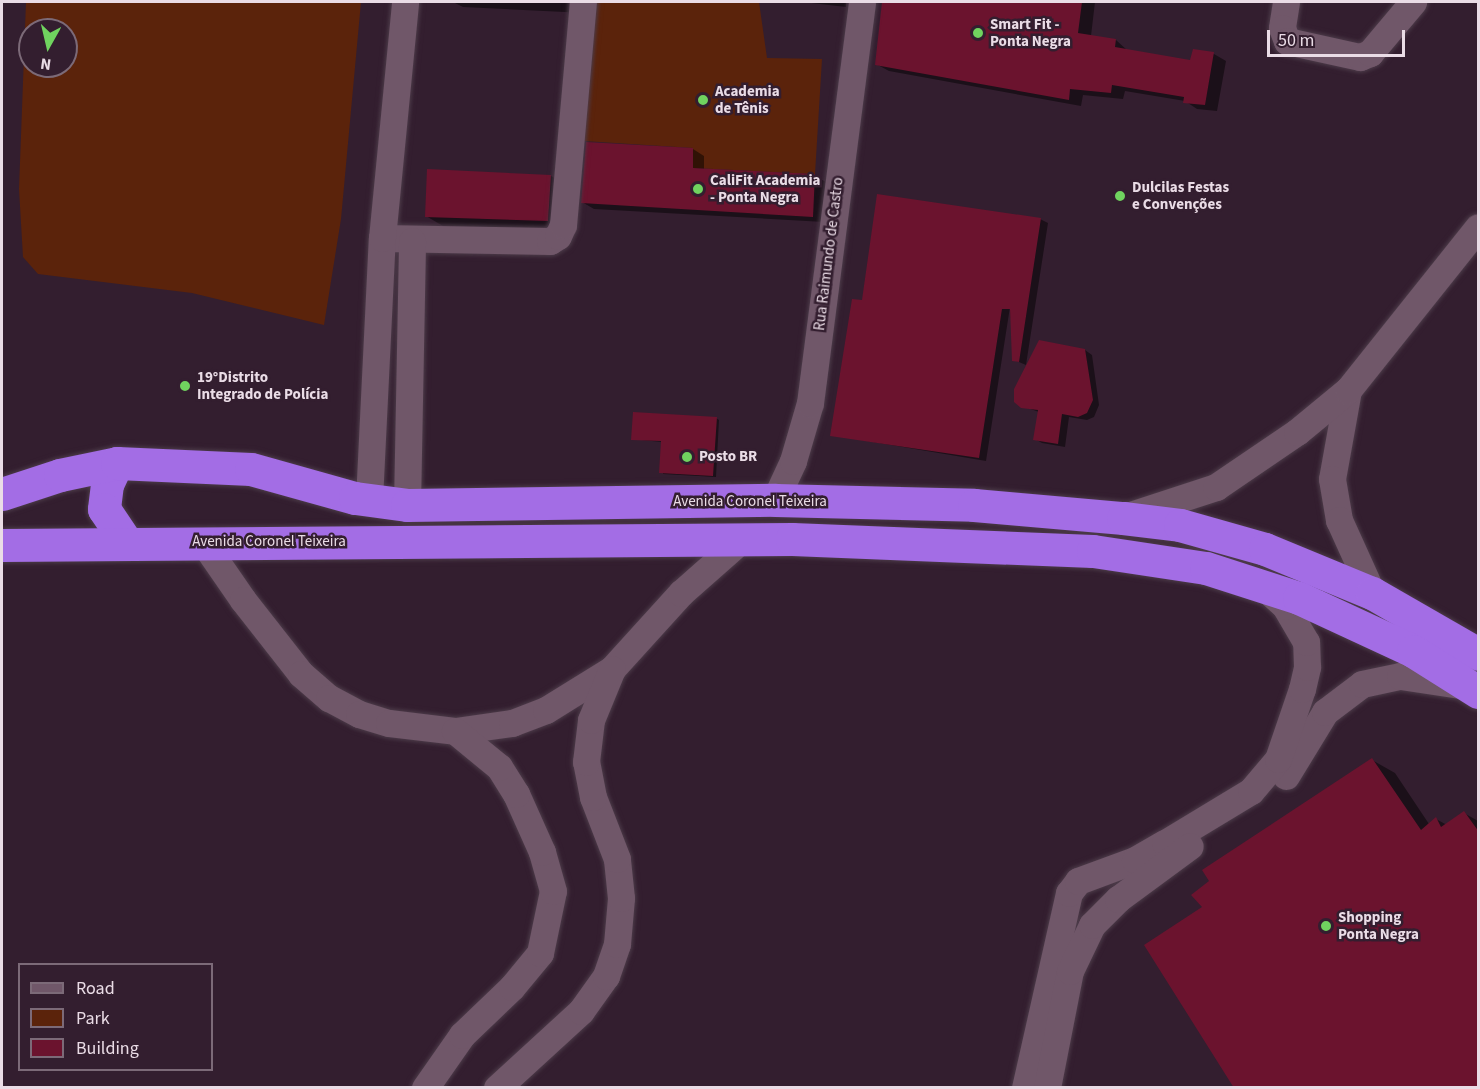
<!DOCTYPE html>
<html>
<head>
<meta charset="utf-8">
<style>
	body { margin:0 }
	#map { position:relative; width:1480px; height:1089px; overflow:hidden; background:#331e2f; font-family:"Source Sans 3",sans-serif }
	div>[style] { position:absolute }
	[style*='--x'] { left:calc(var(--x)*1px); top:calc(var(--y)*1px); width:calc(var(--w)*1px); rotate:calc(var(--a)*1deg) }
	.green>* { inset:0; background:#5b230b }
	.shadow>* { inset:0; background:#0007 }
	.building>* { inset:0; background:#6b132e }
	.roads { filter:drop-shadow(0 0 2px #4c3b49) drop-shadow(0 0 2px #4c3b49) }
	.minor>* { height:27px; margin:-13.5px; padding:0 13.5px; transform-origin:13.5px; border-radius:13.5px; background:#705769 }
	.highway>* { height:33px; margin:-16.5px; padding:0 16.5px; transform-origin:16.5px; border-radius:16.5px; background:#a36de5 }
	.dots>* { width:16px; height:16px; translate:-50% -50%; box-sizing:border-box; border:3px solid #331e2f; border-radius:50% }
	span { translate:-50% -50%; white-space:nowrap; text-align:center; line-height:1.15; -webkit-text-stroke:5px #331e2f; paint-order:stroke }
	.poi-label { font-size:15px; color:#eadce6; font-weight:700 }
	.left { translate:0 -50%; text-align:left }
	.street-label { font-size:15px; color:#eadce6 }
	.frame { position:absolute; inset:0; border:3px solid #eadce6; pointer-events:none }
	.legend { position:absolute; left:18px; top:963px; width:195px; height:108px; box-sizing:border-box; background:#331e2f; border:2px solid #7c6a78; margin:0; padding:8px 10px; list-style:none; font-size:18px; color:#eadce6 }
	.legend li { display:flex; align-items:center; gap:12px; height:30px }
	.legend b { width:30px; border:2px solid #7c6a78 }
	.north { position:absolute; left:18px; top:18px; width:60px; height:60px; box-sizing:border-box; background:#331e2f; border:2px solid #7c6a78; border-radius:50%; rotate:188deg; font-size:16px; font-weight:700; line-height:24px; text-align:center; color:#eadce6 }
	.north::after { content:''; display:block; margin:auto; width:21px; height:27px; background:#70d35f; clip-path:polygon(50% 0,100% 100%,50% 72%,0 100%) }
	.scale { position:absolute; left:1267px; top:30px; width:138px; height:27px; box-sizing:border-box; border:3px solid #eadce6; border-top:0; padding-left:8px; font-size:18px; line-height:21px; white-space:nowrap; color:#eadce6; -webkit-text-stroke:4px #331e2f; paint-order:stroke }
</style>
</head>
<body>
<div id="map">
	<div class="green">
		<i style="clip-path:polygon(evenodd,26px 2px,361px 2px,341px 219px,324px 325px,192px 293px,38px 274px,23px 257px,19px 189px,26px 2px,30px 30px,66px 30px,66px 66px,30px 66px,30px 30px)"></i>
		<i style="clip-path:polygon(594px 2px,759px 2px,767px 58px,822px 59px,815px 174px,693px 168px,693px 148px,584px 141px)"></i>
	</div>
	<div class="shadow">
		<i style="clip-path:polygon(453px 2px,586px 2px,585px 13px,463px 7px)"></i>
		<i style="clip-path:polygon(803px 2px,846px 2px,846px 7px)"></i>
		<i style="clip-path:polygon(883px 2px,1095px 2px,1091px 36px,1116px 40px,1128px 51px,1191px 62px,1214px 54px,1226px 61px,1217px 111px,1197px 109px,1185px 101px,1125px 91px,1123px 99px,1083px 95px,1081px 106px,889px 71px,876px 64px)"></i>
		<i style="clip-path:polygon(693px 149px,704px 156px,704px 170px,815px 176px,826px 182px,824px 222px,594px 209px,582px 202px)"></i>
		<i style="clip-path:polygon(551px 176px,573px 189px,569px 233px,448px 229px,426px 216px)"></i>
		<i style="clip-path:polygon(1040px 219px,1048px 223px,1026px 365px,1014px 360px,1010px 307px,986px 461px,832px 435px,863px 302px)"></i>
		<i style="clip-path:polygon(1085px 350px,1092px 355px,1099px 405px,1094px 417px,1087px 420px,1069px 417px,1065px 447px,1042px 443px,1035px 439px,1039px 412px,1022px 406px)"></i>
		<i style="clip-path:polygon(716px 418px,719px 420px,716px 477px,663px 474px,662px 442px,632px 439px)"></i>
		<i style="clip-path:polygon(1372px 760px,1395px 773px,1429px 824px,1436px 819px,1447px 825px,1464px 813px,1478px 821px,1478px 1088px,1204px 907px)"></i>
	</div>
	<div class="building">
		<i style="clip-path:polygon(882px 2px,1082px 2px,1078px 33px,1116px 39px,1115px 47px,1190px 60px,1193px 49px,1214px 52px,1205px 105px,1183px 103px,1184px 97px,1112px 85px,1111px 93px,1070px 89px,1069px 100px,875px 65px)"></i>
		<i style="clip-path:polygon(586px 142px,693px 148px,693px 168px,815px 174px,813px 217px,581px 203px)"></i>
		<i style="clip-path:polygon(427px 169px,551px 175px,548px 221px,425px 217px)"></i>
		<i style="clip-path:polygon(877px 194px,1041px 218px,1019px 362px,1012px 361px,1010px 309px,1002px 309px,979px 458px,830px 436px,852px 299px,862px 300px)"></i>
		<i style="clip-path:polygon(1039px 340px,1085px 349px,1093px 400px,1087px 413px,1078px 417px,1062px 414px,1058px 444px,1033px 440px,1038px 410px,1021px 408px,1014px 402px,1014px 389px)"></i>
		<i style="clip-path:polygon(633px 412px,717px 417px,713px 476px,659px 473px,661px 441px,631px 440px)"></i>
		<i style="clip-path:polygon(1372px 758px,1421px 830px,1436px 817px,1441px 827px,1464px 811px,1479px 832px,1479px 1088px,1234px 1088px,1144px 945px,1202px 907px,1191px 895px,1209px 881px,1202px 870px)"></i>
	</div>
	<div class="roads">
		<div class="minor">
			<i style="--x:1286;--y:2;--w:26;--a:99"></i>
			<i style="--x:1282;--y:28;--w:14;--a:69"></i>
			<i style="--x:1287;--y:41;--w:75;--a:12.4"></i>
			<i style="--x:1360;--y:57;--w:11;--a:-22"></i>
			<i style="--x:1370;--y:53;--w:67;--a:-49.9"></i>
			<i style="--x:382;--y:238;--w:168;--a:1"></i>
			<i style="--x:550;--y:241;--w:9;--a:-32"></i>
			<i style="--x:558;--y:236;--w:12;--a:-66"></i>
			<i style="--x:563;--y:225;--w:224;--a:-84.9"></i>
			<i style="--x:1348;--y:390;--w:90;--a:100.2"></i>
			<i style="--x:1332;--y:479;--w:42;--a:80.3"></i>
			<i style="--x:1339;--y:520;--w:80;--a:65.7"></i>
			<i style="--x:369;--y:500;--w:262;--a:-87.2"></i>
			<i style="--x:382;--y:238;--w:237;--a:-84.4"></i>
			<i style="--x:775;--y:500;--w:43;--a:-65.2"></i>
			<i style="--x:793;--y:461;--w:60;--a:-73.7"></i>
			<i style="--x:810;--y:403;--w:404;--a:-82.6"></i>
			<i style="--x:407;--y:505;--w:264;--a:-88.9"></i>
			<i style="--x:1127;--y:516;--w:94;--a:-18"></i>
			<i style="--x:1216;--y:487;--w:98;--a:-34.2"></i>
			<i style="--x:1297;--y:432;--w:66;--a:-39.5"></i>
			<i style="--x:1348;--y:390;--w:208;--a:-51.4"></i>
			<i style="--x:203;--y:542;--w:70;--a:55.4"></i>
			<i style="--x:243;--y:600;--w:94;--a:51.9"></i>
			<i style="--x:301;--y:674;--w:37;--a:41"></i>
			<i style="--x:329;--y:698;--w:34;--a:28"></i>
			<i style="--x:359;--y:714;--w:31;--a:17"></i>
			<i style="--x:389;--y:723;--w:66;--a:6.9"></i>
			<i style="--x:455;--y:731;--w:58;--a:-8"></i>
			<i style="--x:512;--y:723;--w:36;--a:-21"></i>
			<i style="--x:546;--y:710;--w:78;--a:-31.8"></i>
			<i style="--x:612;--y:669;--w:103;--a:-47.8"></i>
			<i style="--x:681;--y:593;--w:81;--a:-41.5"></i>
			<i style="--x:1286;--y:776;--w:75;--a:-58.6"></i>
			<i style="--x:1325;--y:712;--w:46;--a:-37.1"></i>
			<i style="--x:1362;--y:684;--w:39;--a:-12"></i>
			<i style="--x:1400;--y:676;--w:62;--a:8.4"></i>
			<i style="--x:425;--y:1088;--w:65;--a:-55.1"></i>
			<i style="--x:462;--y:1035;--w:69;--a:-43.8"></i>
			<i style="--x:512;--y:987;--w:44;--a:-50.5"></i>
			<i style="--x:540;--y:953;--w:63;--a:-78.2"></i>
			<i style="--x:553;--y:891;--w:41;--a:-105.8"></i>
			<i style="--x:542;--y:852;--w:64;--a:-114.1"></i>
			<i style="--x:516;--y:794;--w:32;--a:-122"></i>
			<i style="--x:499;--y:767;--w:57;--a:-140.7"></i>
			<i style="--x:497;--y:1088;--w:114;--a:-42.5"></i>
			<i style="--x:581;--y:1011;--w:43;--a:-54.5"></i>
			<i style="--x:606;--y:976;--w:34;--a:-71"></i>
			<i style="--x:617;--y:944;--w:46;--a:-85"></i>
			<i style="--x:621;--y:898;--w:39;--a:-96"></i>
			<i style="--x:617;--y:859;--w:66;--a:-111.2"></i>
			<i style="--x:593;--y:797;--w:36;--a:-101"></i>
			<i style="--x:586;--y:762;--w:42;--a:-83.2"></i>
			<i style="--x:591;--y:720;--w:55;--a:-67.6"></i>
			<i style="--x:1025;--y:1088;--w:200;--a:-77.3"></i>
			<i style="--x:1069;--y:893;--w:15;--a:-53"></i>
			<i style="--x:1078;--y:881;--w:61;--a:-20.2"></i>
			<i style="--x:1135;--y:860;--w:34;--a:-30"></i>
			<i style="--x:1165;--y:843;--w:100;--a:-31.2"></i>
			<i style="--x:1251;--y:791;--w:42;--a:-49.8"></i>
			<i style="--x:1278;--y:759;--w:74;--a:-71.1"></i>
			<i style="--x:1302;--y:689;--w:23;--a:-77"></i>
			<i style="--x:1307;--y:667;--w:25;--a:-92"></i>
			<i style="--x:1306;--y:642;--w:42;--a:-120.3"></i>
			<i style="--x:1285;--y:606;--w:30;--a:-138"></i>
			<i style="--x:1047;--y:1088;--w:119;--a:-78.9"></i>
			<i style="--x:1070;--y:971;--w:51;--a:-64.4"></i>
			<i style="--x:1092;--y:925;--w:37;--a:-45"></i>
			<i style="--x:1118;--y:899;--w:89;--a:-36.4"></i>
		</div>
		<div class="highway">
			<i style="--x:117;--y:463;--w:23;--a:115"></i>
			<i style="--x:107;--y:484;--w:25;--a:97"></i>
			<i style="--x:104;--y:509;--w:40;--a:56"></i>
			<i style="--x:2;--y:494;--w:61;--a:-18.1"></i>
			<i style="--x:60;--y:475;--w:58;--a:-11.9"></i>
			<i style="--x:117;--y:463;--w:134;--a:2.6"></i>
			<i style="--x:251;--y:469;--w:108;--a:15.6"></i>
			<i style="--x:355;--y:498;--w:52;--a:7.7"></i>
			<i style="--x:407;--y:505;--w:368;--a:-0.8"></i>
			<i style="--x:775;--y:500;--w:199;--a:1.4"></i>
			<i style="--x:974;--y:505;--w:150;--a:5"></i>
			<i style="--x:1123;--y:518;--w:57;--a:7"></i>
			<i style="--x:1180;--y:525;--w:88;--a:15.8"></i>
			<i style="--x:1265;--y:549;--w:116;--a:22.4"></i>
			<i style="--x:1372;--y:593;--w:122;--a:29.9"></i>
			<i style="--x:2;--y:545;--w:790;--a:-0.44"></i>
			<i style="--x:792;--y:539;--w:301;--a:2.3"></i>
			<i style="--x:1093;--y:551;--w:114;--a:8.6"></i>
			<i style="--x:1206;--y:568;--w:98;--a:17.9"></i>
			<i style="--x:1299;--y:598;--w:126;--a:24.9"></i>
			<i style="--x:1413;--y:651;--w:77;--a:32.2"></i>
		</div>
	</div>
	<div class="dots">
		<i style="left:978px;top:33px;background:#70d35f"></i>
		<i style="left:703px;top:100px;background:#70d35f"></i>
		<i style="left:698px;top:189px;background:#70d35f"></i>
		<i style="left:1120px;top:196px;background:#70d35f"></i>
		<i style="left:185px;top:386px;background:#70d35f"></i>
		<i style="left:687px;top:457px;background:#70d35f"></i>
		<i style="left:1326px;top:926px;background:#70d35f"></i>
	</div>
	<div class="poi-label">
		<span class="left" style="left:990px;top:33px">Smart Fit -<br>Ponta Negra</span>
		<span class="left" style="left:715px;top:100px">Academia<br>de Tênis</span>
		<span class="left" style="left:710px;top:189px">CaliFit Academia<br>- Ponta Negra</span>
		<span class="left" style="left:1132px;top:196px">Dulcilas Festas<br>e Convenções</span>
		<span class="left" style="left:197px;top:386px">19°Distrito<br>Integrado de Polícia</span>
		<span class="left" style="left:699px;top:457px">Posto BR</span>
		<span class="left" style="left:1338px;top:926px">Shopping<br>Ponta Negra</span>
	</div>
	<div class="street-label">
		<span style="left:829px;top:254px;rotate:-83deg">Rua Raimundo de Castro</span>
		<span style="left:750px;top:502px">Avenida Coronel Teixeira</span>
		<span style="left:269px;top:542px">Avenida Coronel Teixeira</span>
	</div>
	<div class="frame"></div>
	<ul class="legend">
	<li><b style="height:8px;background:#705769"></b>Road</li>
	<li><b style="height:16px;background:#5b230b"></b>Park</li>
	<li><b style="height:16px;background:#6b132e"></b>Building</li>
	</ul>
	<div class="north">N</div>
	<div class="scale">50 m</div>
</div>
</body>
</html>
